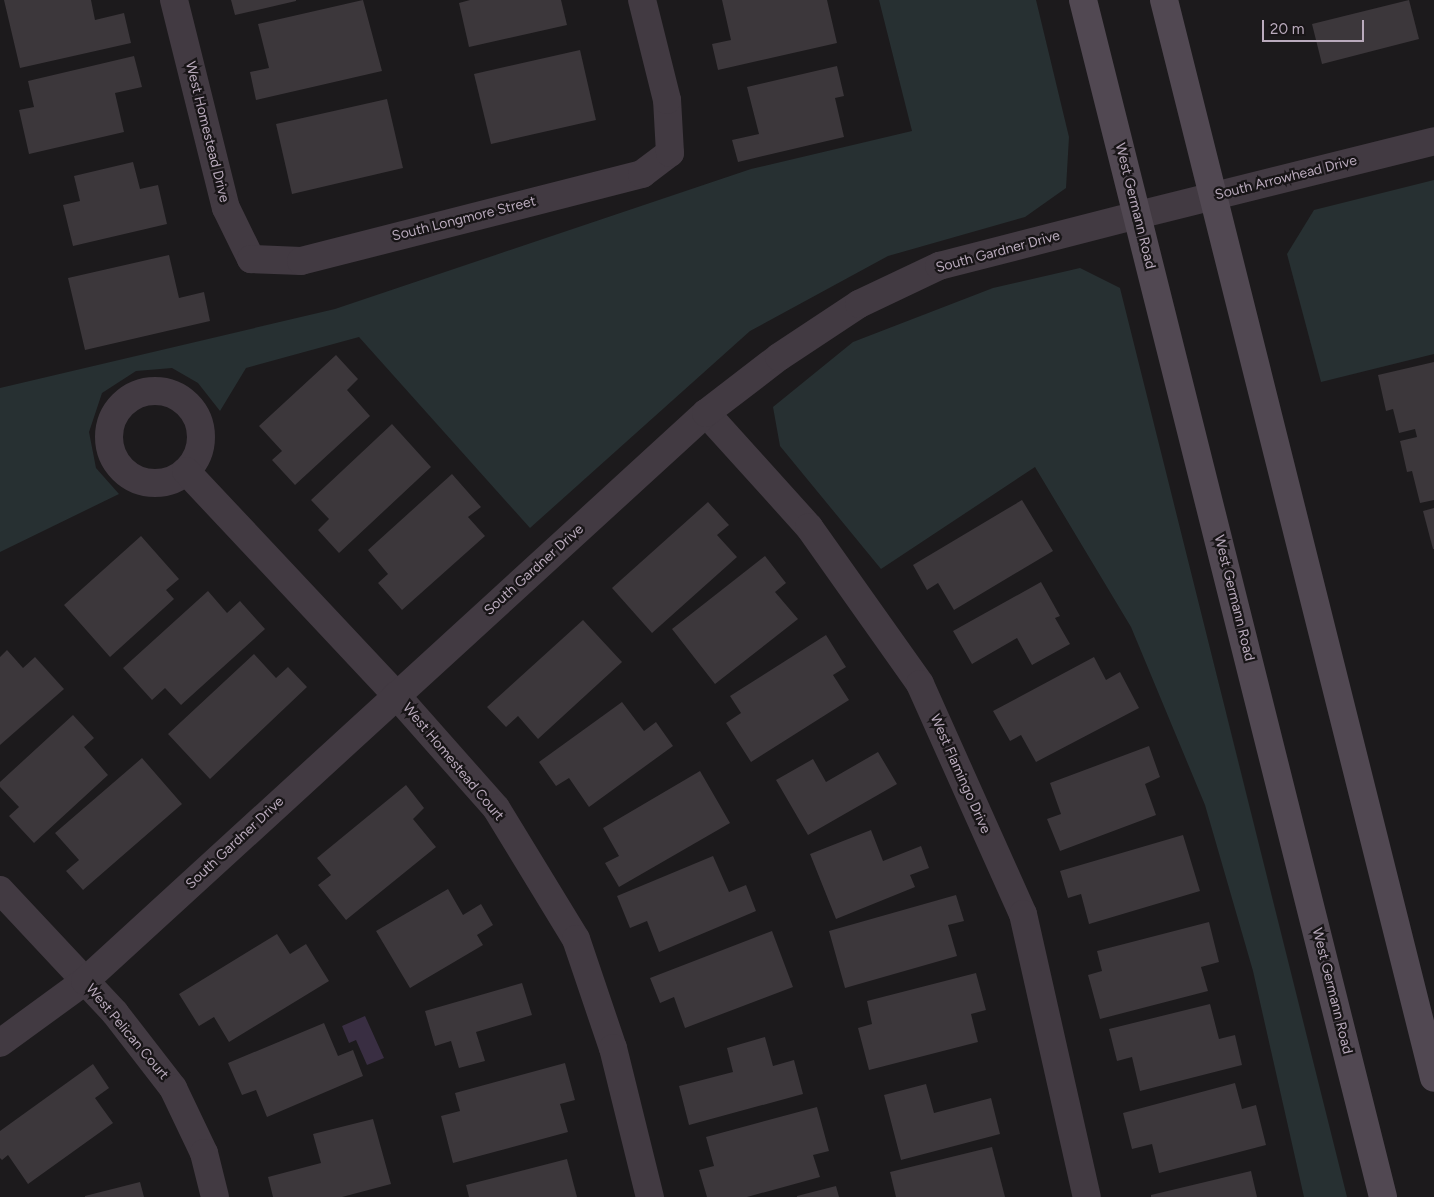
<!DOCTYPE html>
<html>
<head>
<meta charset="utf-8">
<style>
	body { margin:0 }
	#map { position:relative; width:1434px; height:1197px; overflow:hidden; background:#1c1a1c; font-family:Figtree,sans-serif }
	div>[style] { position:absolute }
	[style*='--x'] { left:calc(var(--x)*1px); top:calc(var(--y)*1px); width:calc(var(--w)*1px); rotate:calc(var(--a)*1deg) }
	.green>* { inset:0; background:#273032 }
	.water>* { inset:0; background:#392e42 }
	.building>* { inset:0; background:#3c373b }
	.minor>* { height:28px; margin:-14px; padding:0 14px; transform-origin:14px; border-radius:14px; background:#423a42 }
	.minor>.ring { margin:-14px; padding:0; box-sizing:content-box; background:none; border:28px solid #423a42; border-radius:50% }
	.tertiary>* { height:28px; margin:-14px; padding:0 14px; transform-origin:14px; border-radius:14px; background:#423a42 }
	.secondary>* { height:28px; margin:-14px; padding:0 14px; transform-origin:14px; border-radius:14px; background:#514852 }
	span { translate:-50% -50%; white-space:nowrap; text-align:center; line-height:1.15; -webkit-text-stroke:4.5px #181517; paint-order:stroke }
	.street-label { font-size:14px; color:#baabbd }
	.scale { position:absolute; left:1262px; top:20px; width:102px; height:22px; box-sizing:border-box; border:2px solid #baabbd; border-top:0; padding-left:6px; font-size:15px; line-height:18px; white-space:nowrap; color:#baabbd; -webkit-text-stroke:4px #181517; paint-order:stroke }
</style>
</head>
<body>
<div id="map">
	<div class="green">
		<i style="clip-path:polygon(879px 0,1036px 0,1069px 137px,1066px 188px,1025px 217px,888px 256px,750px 331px,530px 528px,359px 337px,246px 368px,220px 411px,198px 383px,172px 368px,136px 371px,102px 393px,89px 432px,96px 468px,119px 494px,0 552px,0 388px,335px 309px,751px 169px,912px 131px)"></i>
		<i style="clip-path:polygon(1434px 180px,1434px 354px,1321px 382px,1287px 254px,1314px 210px)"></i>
		<i style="clip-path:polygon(1080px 268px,1120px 288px,1347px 1197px,1304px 1197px,1253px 971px,1205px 805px,1131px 627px,1035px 467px,881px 569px,780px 446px,773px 407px,853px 342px,993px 288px)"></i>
	</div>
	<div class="water">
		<i style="clip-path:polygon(365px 1016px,384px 1058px,367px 1065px,356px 1040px,349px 1043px,342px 1026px)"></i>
	</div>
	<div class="building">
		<i style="clip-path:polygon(4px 0,91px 0,95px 20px,124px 13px,131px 43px,20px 68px)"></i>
		<i style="clip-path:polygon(231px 0,296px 0,296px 1px,235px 15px)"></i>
		<i style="clip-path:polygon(363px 0,382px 71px,256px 100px,250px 72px,269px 68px,258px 24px)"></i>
		<i style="clip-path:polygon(470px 0,561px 0,567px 25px,469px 47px,459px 3px)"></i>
		<i style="clip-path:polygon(722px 0,827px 0,837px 43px,718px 70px,712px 44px,731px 40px)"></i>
		<i style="clip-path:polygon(1409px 0,1419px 39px,1322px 64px,1312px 24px)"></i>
		<i style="clip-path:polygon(580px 50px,596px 120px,491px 144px,474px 74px)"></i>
		<i style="clip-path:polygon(134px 56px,142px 87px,115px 93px,124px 132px,29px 154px,19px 110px,34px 107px,28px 81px)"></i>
		<i style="clip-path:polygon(837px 66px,844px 96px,835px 98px,844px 137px,738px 162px,732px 140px,759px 134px,747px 87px)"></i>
		<i style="clip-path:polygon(387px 99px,403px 168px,292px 194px,276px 124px)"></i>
		<i style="clip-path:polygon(133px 162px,140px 189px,158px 185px,167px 224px,73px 246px,63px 205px,80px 201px,74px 176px)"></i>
		<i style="clip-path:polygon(169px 255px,179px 298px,204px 292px,210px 321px,85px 350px,68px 278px)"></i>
		<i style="clip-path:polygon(336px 355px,358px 379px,347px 390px,370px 416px,295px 485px,272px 460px,282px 451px,259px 426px)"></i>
		<i style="clip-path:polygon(1434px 362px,1434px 500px,1420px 503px,1412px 471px,1407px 472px,1400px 441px,1417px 437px,1415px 429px,1399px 433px,1393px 409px,1386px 411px,1378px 375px)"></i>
		<i style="clip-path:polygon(392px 424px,431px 467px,339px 553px,318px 530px,329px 519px,311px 500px)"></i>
		<i style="clip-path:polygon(452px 474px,481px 507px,468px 517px,485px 536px,402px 610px,378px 583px,388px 574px,368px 550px)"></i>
		<i style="clip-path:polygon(1022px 500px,1053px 551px,954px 610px,938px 583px,927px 590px,913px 565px)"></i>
		<i style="clip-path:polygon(708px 502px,729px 525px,717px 535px,737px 557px,652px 633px,612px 588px)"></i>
		<i style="clip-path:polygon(1434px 508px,1434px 549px,1433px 549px,1423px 511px)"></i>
		<i style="clip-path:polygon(141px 536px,179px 579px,166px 590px,174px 599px,110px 657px,64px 605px)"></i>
		<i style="clip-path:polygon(765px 556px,786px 583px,775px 592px,798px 619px,715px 684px,672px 629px)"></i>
		<i style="clip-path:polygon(1041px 582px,1060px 616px,1055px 618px,1070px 644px,1032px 665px,1017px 638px,972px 664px,953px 631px)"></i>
		<i style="clip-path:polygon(208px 591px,227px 613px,240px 601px,265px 629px,181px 705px,165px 688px,152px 700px,123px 668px)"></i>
		<i style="clip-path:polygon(583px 620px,622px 662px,538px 739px,518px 716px,506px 727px,487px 707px)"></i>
		<i style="clip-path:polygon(826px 635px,846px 667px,833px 675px,849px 700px,751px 762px,726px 723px,741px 713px,730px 696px)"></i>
		<i style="clip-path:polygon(7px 650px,23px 668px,35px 657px,64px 689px,0 745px,0 657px)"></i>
		<i style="clip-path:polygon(254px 654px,276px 678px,288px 667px,307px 687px,210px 779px,168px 734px)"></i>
		<i style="clip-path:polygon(1094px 657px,1106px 680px,1120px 672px,1139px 708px,1036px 762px,1021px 735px,1010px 741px,993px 711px)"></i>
		<i style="clip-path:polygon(622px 702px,644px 731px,656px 722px,673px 746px,589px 807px,569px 778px,556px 786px,539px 762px)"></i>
		<i style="clip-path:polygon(73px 715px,94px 738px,84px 747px,108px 775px,34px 843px,9px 816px,19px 807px,0 787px,0 782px)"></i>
		<i style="clip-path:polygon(1149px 746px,1160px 777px,1145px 784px,1156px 815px,1060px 851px,1047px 819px,1061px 814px,1050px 783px)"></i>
		<i style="clip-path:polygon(878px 752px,897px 784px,808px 835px,776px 780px,813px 759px,826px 782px)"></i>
		<i style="clip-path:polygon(142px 758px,182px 804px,83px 890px,66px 871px,79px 860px,55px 833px)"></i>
		<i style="clip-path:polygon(700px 771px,730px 823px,619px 887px,605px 863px,619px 856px,603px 828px)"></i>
		<i style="clip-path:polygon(406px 785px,424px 808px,413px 819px,436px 847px,346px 920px,318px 885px,331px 875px,317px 858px)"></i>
		<i style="clip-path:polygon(871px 830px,883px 861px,921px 846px,929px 868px,910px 875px,915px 887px,836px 919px,810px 854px)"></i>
		<i style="clip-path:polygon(1183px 835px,1200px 891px,1089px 924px,1081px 894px,1068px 898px,1060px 871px)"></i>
		<i style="clip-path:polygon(713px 856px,729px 892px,746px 885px,756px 911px,659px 952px,647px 921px,630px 928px,617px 896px)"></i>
		<i style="clip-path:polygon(448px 889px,463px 915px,481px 904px,493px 925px,477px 935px,483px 945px,410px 988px,376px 931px)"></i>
		<i style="clip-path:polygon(956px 895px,964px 921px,948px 925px,957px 956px,845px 988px,829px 931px)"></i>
		<i style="clip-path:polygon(1209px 922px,1219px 962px,1201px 967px,1208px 991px,1100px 1019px,1088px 975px,1102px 971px,1097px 951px)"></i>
		<i style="clip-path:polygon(772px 931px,793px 987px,685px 1028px,674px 997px,660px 1003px,650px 978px)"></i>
		<i style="clip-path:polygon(277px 934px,290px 954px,306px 944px,329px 981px,229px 1042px,214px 1017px,199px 1026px,179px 994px)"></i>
		<i style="clip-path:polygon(976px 973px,986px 1010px,971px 1014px,978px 1042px,869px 1070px,858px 1028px,872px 1024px,867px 1001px)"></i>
		<i style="clip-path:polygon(522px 983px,532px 1015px,476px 1032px,485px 1061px,459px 1068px,451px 1041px,435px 1046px,425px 1011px)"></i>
		<i style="clip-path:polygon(1210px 1004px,1219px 1039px,1235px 1035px,1242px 1065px,1140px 1091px,1132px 1057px,1117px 1061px,1109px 1029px)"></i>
		<i style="clip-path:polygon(324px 1023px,338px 1056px,353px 1050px,363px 1076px,267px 1117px,256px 1090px,242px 1095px,228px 1063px)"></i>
		<i style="clip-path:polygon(765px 1037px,773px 1066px,794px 1060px,803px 1094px,689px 1125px,679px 1086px,733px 1072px,727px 1048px)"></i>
		<i style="clip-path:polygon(565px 1063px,575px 1100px,560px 1104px,568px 1132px,453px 1163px,441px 1116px,460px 1111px,455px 1093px)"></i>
		<i style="clip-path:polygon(93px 1064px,109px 1088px,95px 1098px,113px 1123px,28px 1184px,8px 1155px,2px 1160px,0 1158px,0 1131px)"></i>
		<i style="clip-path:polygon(1235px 1083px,1242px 1109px,1256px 1105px,1266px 1145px,1159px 1173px,1152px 1144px,1132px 1149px,1123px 1113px)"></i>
		<i style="clip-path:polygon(926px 1084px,934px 1113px,991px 1098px,1000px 1134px,901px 1160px,884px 1095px)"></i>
		<i style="clip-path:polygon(817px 1107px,829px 1151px,813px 1155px,820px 1177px,747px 1197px,707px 1197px,699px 1170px,714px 1166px,706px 1137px)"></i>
		<i style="clip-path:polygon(373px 1119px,391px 1184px,342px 1197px,273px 1197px,268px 1177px,321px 1163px,313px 1134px)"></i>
		<i style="clip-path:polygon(992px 1147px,1005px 1197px,896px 1197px,890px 1172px)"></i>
		<i style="clip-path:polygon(567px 1159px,577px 1197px,469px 1197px,466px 1185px)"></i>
		<i style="clip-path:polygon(1251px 1171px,1257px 1197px,1151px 1197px,1151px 1195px)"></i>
		<i style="clip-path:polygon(140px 1182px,144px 1197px,85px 1197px,85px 1196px)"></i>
		<i style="clip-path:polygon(836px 1186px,839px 1197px,797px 1197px,797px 1196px)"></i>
	</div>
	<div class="minor">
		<i style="--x:174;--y:0;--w:214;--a:76"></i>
		<i style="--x:226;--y:208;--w:57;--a:63.9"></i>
		<i style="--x:251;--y:259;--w:50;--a:2.3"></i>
		<i style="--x:301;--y:261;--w:352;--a:-14.3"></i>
		<i style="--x:642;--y:174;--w:35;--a:-37"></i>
		<i style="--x:670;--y:153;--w:53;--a:-93.2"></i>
		<i style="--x:667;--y:100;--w:103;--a:-104"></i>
		<i style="--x:1138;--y:215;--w:305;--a:-14"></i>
		<i class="ring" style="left:109px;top:391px;width:64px;height:64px"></i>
		<i style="--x:706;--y:413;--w:154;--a:47.9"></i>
		<i style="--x:809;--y:527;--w:192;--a:54.7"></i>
		<i style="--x:920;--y:684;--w:252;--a:65.9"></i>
		<i style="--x:1023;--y:914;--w:290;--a:77.3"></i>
		<i style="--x:186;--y:471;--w:307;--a:46.8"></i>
		<i style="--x:396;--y:695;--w:151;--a:48.5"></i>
		<i style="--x:496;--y:808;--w:153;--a:58.6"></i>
		<i style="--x:576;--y:939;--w:115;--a:71.3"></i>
		<i style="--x:613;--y:1048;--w:154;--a:76.1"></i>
		<i style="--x:0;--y:890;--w:168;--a:46.9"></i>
		<i style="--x:115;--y:1013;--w:95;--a:52.3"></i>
		<i style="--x:173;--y:1088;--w:72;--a:64.5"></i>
		<i style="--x:204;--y:1153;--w:45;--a:76"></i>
	</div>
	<div class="tertiary">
		<i style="--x:0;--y:1043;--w:105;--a:-36.1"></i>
		<i style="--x:85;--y:981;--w:842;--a:-42.45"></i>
		<i style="--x:706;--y:413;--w:92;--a:-37.5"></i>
		<i style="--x:779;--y:357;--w:96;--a:-33.5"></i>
		<i style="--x:859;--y:304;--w:89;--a:-25.4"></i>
		<i style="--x:939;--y:266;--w:205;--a:-14.4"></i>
	</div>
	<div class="secondary">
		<i style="--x:1083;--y:0;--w:1234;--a:75.93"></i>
		<i style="--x:1164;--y:0;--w:1111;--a:75.94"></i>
	</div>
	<div class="street-label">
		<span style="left:207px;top:132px;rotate:76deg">West Homestead Drive</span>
		<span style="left:1286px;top:178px;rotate:-14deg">South Arrowhead Drive</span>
		<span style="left:1135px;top:206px;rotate:76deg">West Germann Road</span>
		<span style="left:464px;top:219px;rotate:-14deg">South Longmore Street</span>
		<span style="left:998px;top:252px;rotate:-15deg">South Gardner Drive</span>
		<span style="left:534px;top:570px;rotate:-42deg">South Gardner Drive</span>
		<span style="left:1234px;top:598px;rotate:76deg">West Germann Road</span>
		<span style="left:453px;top:762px;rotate:50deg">West Homestead Court</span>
		<span style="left:960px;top:774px;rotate:66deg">West Flamingo Drive</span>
		<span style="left:235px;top:843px;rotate:-43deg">South Gardner Drive</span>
		<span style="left:1332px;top:991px;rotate:76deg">West Germann Road</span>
		<span style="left:127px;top:1032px;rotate:50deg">West Pelican Court</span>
	</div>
	<div class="scale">20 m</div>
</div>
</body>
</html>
